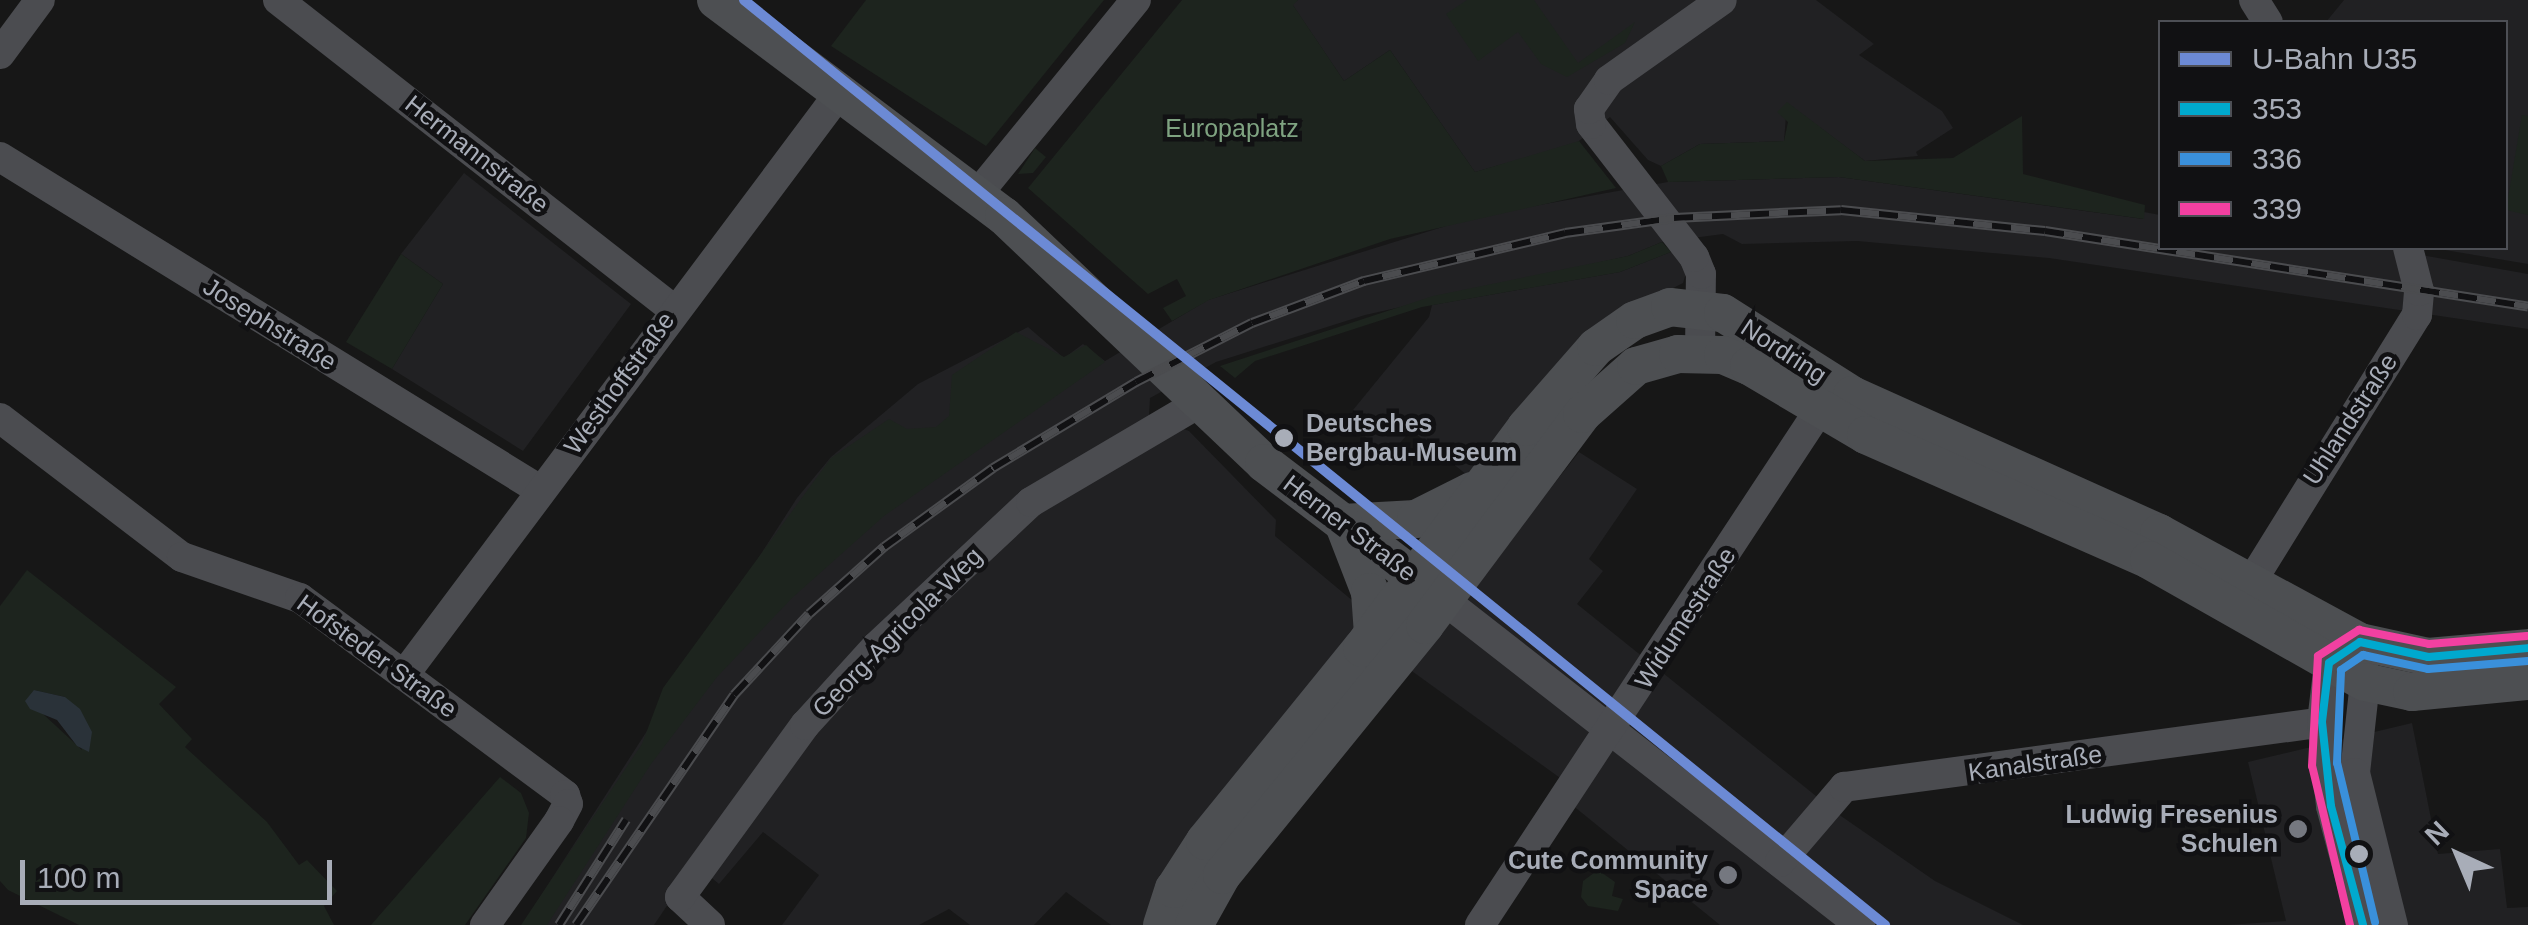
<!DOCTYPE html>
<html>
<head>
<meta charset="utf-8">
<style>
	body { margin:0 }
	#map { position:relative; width:2528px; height:925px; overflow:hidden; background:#171717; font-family:Arial,sans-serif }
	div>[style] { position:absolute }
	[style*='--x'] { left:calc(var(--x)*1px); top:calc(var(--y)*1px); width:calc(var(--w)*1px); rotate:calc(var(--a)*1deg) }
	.built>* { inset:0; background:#212123 }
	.green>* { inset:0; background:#1d241e }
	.water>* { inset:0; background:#2a3239 }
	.minor>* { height:30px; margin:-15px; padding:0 15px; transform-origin:15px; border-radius:15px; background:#4b4c50 }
	.major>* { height:38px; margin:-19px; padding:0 19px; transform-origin:19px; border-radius:19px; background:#4d4f52 }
	.rail>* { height:10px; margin-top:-5px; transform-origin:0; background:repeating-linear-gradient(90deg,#111113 0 19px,#4b4c4f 0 38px); box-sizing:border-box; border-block:2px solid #4b4c4f }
	.bus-1>* { height:8px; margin:-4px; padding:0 4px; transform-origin:4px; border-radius:4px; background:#00a9ce }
	.bus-2>* { height:8px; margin:-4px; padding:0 4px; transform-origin:4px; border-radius:4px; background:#3a90db }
	.bus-3>* { height:8px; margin:-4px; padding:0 4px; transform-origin:4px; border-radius:4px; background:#f240a1 }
	.metro-1>* { height:10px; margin:-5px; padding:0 5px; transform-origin:5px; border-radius:5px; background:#6c8ad5 }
	.dots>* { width:28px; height:28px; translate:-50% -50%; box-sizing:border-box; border:5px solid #111113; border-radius:50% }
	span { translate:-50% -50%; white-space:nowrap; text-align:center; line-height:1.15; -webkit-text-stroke:9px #111113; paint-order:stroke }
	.park-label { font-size:25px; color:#7fa381 }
	.street-label { font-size:25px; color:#a8adb8 }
	.stop-label { font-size:25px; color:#a8adb8; font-weight:700 }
	.left { translate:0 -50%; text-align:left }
	.poi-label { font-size:25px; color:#a8adb8; font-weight:700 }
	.right { translate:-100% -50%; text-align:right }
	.legend { position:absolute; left:2158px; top:20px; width:350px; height:230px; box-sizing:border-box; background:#111113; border:2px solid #4d4f55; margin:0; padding:12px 18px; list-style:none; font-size:30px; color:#a8adb8 }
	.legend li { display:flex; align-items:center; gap:20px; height:50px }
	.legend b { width:50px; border:2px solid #4d4f55 }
	.north { position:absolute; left:2408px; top:805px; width:100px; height:100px; -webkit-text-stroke:8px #111113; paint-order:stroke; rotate:316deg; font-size:28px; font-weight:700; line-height:40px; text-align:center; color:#a8adb8 }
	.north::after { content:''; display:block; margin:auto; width:35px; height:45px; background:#a8adb8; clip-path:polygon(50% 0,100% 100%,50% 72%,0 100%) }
	.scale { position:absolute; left:20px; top:860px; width:312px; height:45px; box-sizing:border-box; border:5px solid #a8adb8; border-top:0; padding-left:12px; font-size:30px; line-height:35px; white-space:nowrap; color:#a8adb8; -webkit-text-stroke:8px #111113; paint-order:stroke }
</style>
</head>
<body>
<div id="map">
	<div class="built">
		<i style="clip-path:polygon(1298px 0,1816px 0,1874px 44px,1859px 55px,1942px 111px,1953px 128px,1916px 152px,1918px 156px,1865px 161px,1787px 103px,1784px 141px,1700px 144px,1661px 166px,1648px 160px,1610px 117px,1575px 144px,1475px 172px,1390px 50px,1344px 81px,1292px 4px)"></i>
		<i style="clip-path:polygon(2344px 0,2528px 0,2528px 264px,2433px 248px,2506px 248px,2506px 22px,2326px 22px)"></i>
		<i style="clip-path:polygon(464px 173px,631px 304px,523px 451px,392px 369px,443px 284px,401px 254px)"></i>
		<i style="clip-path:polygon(1839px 177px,2143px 219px,2144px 212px,2160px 215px,2160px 248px,2382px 248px,2528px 274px,2528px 329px,2049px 258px,1857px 241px,1742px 244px,1723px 234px,1662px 242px,1628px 256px,1365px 315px,1216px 362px,1150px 398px,1149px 416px,1189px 431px,1276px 520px,1275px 536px,1365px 611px,1145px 925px,1111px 925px,1066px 892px,1034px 925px,970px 925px,949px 909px,919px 925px,782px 925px,819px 875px,763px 832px,719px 884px,701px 869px,687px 876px,654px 925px,522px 925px,797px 498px,831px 457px,918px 384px,1028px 327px,1064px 358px,1083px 344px,1105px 361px,1208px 300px,1478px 216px,1668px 182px)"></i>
		<i style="clip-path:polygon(1681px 248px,1687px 270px,1683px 283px,1583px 334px,1467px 475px,1411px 430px,1389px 456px,1363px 435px,1371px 424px,1353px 410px,1429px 317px,1432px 305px,1620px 272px)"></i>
		<i style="clip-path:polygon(1579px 452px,1637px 489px,1589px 559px,1603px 571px,1577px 604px,1841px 816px,1935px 881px,2023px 925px,1720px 925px,1566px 800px,1574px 788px,1409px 669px)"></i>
		<i style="clip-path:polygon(2412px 723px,2438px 854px,2500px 849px,2507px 908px,2528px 907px,2528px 925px,2226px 925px,2286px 921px,2248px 762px)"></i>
	</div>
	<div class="green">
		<i style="clip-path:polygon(866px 0,1104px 0,986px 146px,831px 46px)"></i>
		<i style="clip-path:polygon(1182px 0,1298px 0,1293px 5px,1344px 81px,1390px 50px,1475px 172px,1579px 141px,1616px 188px,1390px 239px,1209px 300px,1172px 321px,1163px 308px,1186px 296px,1177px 279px,1148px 294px,1028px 188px)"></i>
		<i style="clip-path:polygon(1467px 0,1534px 0,1578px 63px,1635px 22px,1625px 43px,1567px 77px,1541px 64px,1518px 32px,1478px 61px,1446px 14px)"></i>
		<i style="clip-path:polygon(1787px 102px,1865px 161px,1953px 158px,2022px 116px,2023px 174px,2145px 205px,2144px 219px,1839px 177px,1668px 182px,1661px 166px,1700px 144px,1784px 141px,1788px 122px,1777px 112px)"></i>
		<i style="clip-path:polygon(2522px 115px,2528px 116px,2528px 215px,2506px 210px)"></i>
		<i style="clip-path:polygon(1035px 148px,1046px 157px,1033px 173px,1018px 174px)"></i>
		<i style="clip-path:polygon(1662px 242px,1671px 252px,1620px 272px,1422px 307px,1255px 361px,1235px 378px,1220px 366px,1433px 296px,1628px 256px)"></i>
		<i style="clip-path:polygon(401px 254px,443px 284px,392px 369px,346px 342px)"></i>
		<i style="clip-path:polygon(1016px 332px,1064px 357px,1086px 345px,1105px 362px,884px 516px,792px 598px,717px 677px,651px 764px,547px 925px,521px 925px,642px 744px,663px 688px,831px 458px,889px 419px,907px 429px,936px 427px,949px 416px,952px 375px)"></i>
		<i style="clip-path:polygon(evenodd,27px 570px,176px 687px,159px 704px,192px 739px,185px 747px,267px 822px,299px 865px,307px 860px,337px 891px,324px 906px,334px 925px,79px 925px,8px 890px,0 881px,0 606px,27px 570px,34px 690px,65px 697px,82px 750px,42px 713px,34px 690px)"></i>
		<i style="clip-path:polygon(500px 777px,521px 793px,529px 813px,526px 838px,465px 925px,371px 925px)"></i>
		<i style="clip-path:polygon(1598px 870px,1615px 882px,1612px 896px,1623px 899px,1618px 911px,1588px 906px,1581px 897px,1583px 881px)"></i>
	</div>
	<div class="water">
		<i style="clip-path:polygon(34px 690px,65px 697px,80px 709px,92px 732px,89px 752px,77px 746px,57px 720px,30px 709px,25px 701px)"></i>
	</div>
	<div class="minor">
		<i style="--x:278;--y:0;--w:502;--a:38.04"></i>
		<i style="--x:2254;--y:0;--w:26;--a:58"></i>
		<i style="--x:0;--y:54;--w:67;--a:-53.5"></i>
		<i style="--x:0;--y:157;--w:634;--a:31.66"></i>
		<i style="--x:976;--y:196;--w:253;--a:-50.8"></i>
		<i style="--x:1700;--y:352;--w:78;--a:-89.3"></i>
		<i style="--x:1701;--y:274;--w:18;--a:-112"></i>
		<i style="--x:1694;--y:257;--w:168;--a:-127.8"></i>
		<i style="--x:1591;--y:124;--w:15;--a:-98"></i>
		<i style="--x:1589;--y:109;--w:35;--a:-55"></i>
		<i style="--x:1609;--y:80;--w:138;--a:-35.3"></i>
		<i style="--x:0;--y:418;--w:229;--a:37.4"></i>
		<i style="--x:182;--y:557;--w:125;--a:19.2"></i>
		<i style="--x:300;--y:598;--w:330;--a:36.6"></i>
		<i style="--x:565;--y:795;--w:9;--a:72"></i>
		<i style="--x:568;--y:804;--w:19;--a:118"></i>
		<i style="--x:559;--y:821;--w:128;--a:125.4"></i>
		<i style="--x:2250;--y:584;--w:317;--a:-58.2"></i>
		<i style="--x:2417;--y:315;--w:24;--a:-85"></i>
		<i style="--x:2419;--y:291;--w:44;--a:-104.3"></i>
		<i style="--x:1444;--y:600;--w:528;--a:38"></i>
		<i style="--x:404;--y:675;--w:724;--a:-53.19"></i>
		<i style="--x:1780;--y:862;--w:99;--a:-49.5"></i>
		<i style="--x:1844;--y:787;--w:482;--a:-7.7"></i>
		<i style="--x:710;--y:925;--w:41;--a:-137"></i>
		<i style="--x:680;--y:897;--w:213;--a:-54"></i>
		<i style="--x:805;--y:725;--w:105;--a:-47.7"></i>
		<i style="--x:876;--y:647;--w:212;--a:-43.1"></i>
		<i style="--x:1031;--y:502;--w:197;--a:-30.5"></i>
		<i style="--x:1480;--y:925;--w:618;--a:-56.62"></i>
		<i style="--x:2363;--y:925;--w:123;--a:-105.1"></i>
		<i style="--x:2331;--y:806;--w:84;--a:-96.1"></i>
		<i style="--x:2322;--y:722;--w:59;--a:-83.2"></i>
		<i style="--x:2329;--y:663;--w:37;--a:-34"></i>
		<i style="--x:2360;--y:642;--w:40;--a:82.9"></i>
		<i style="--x:2365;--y:682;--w:92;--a:96.3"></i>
		<i style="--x:2355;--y:773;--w:157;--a:76"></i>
	</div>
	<div class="major">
		<i style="--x:716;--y:0;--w:360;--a:36.9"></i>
		<i style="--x:1004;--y:216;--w:359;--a:43.5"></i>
		<i style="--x:1264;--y:463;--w:213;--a:37.2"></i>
		<i style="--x:1343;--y:523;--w:73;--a:-3.1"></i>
		<i style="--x:1416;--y:519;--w:63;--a:-26.6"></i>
		<i style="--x:1344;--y:525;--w:72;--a:68.8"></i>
		<i style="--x:1370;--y:592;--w:42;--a:85.9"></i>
		<i style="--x:1162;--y:925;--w:38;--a:-72"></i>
		<i style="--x:1174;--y:889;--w:57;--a:-57.1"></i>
		<i style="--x:1205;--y:841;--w:249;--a:-50.9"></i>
		<i style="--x:1362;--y:648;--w:275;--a:-53.4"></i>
		<i style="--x:1526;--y:427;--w:106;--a:-48.8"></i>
		<i style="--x:1596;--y:347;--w:47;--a:-34.7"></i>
		<i style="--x:1635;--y:320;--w:37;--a:-20"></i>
		<i style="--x:1670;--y:307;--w:53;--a:6.5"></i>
		<i style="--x:1723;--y:313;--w:153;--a:32.4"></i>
		<i style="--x:1852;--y:395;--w:337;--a:24.2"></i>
		<i style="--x:2159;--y:533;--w:229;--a:28.5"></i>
		<i style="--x:2360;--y:642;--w:70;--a:12.4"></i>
		<i style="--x:2428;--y:657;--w:100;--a:-5.1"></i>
		<i style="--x:1194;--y:925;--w:57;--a:-60.8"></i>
		<i style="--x:1222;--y:875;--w:322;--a:-50.9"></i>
		<i style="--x:1425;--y:625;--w:263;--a:-53.3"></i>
		<i style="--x:1582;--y:414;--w:72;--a:-41.6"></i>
		<i style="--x:1636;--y:366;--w:44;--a:-15.9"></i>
		<i style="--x:1678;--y:354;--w:45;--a:1.3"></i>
		<i style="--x:1723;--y:355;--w:28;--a:23"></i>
		<i style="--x:1749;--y:366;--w:136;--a:30.5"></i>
		<i style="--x:1866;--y:435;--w:309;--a:23.8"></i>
		<i style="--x:2149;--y:560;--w:248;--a:29.5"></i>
		<i style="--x:2365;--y:682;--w:48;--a:12"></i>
		<i style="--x:2412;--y:692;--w:117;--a:-5.4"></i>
	</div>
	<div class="rail">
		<i style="--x:559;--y:925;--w:125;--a:-57.5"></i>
		<i style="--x:576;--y:925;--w:279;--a:-55.5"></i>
		<i style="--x:734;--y:695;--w:110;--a:-47.2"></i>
		<i style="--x:809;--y:614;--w:101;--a:-41.8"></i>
		<i style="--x:884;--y:547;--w:135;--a:-35.9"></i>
		<i style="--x:993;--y:468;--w:167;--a:-31"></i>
		<i style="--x:1136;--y:382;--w:130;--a:-27"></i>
		<i style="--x:1252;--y:323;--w:120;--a:-20.6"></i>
		<i style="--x:1364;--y:281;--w:207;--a:-13.4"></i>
		<i style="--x:1565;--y:233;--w:110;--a:-7.8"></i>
		<i style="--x:1674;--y:218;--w:167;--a:-2.7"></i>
		<i style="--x:1841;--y:210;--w:205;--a:5.9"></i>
		<i style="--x:2045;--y:231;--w:489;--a:8.9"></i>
	</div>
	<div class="bus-1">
		<i style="--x:2360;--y:642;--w:37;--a:146"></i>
		<i style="--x:2329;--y:663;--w:59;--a:96.8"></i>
		<i style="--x:2322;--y:722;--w:84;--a:83.9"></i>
		<i style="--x:2331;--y:806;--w:123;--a:74.9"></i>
		<i style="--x:2360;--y:642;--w:70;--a:12.4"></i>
		<i style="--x:2428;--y:657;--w:100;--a:-5.1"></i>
	</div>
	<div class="bus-2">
		<i style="--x:2375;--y:922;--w:163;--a:-103.4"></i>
		<i style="--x:2337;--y:763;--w:93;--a:-87.5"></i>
		<i style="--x:2341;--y:670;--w:27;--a:-34"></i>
		<i style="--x:2363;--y:655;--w:66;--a:12.2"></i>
		<i style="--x:2428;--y:669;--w:100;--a:-4.6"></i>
	</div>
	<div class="bus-3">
		<i style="--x:2350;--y:925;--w:163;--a:-103.4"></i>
		<i style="--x:2312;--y:766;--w:110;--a:-86.9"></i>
		<i style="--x:2318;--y:656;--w:49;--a:-32.4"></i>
		<i style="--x:2359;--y:630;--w:71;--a:11.3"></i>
		<i style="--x:2429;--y:644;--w:98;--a:-4.7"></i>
	</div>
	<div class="metro-1">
		<i style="--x:744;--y:0;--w:1469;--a:39.03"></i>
	</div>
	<div class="dots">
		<i style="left:1284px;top:438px;background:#a8adb8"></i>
		<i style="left:2298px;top:829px;background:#757880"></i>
		<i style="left:2359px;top:854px;background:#a8adb8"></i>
		<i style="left:1728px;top:875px;background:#757880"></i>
	</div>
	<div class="park-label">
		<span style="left:1232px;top:128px">Europaplatz</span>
	</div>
	<div class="street-label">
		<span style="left:477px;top:154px;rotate:38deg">Hermannstraße</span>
		<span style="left:270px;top:324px;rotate:32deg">Josephstraße</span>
		<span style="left:1784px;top:351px;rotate:33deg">Nordring</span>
		<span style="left:619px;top:383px;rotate:-54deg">Westhoffstraße</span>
		<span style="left:2350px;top:419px;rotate:-57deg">Uhlandstraße</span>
		<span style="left:1350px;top:528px;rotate:37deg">Herner Straße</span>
		<span style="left:1685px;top:618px;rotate:-57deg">Widumestraße</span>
		<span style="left:897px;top:632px;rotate:-45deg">Georg-Agricola-Weg</span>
		<span style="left:377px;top:656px;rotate:36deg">Hofsteder Straße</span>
		<span style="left:2035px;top:763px;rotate:-8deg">Kanalstraße</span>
	</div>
	<div class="stop-label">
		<span class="left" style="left:1306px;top:438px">Deutsches<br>Bergbau-Museum</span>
	</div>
	<div class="poi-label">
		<span class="right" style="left:2278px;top:829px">Ludwig Fresenius<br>Schulen</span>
		<span class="right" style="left:1708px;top:875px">Cute Community<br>Space</span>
	</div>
	<ul class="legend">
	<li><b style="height:12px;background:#6c8ad5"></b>U-Bahn U35</li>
	<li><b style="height:12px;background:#00a9ce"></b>353</li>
	<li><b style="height:12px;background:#3a90db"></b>336</li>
	<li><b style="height:12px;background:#f240a1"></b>339</li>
	</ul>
	<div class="north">N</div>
	<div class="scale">100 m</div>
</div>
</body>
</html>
